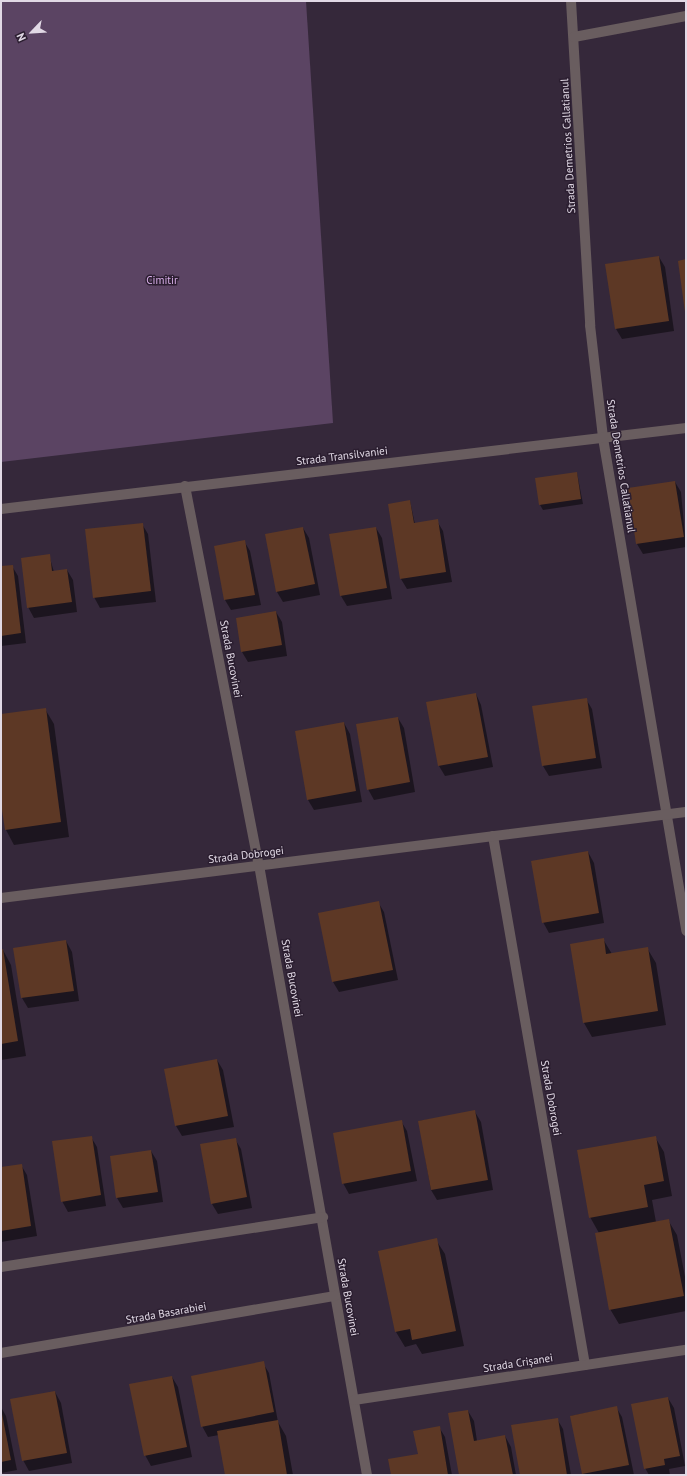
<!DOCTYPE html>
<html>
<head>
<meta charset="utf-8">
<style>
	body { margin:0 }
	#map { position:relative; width:687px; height:1476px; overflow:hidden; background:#35283a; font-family:"PT Sans",sans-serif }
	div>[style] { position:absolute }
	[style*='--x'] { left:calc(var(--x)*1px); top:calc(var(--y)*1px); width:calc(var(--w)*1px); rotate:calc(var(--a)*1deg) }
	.green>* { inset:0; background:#5b4463 }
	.shadow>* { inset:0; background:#0007 }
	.building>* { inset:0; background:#5d3825 }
	.minor>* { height:10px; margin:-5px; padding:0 5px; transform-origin:5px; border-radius:5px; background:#695d5f }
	span { translate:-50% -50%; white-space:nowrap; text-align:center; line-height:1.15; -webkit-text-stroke:3px #2b1e30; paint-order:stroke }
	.street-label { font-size:11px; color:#e1d9e5 }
	.park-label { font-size:11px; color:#d9afe9 }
	.frame { position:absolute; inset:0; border:2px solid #e1d9e5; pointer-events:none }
	.north { position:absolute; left:12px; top:12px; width:40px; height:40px; -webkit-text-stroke:3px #2b1e30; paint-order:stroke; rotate:245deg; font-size:11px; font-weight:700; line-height:16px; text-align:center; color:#e1d9e5 }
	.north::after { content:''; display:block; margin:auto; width:14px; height:18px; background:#e1d9e5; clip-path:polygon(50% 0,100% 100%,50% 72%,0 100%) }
</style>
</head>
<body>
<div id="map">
	<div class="green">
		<i style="clip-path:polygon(1px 1px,306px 1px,333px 423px,1px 462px)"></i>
	</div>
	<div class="shadow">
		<i style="clip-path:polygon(659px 257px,665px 267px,674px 331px,622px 339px,616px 329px)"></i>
		<i style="clip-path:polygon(577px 473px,583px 504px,543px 510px,540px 505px)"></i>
		<i style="clip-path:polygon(675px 482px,681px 492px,686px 547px,643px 554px,637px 544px)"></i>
		<i style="clip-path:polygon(410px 501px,415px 524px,437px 521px,443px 531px,452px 582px,407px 589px,401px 579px,389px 505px)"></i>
		<i style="clip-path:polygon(142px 524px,148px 534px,156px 602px,100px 608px,94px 597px)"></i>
		<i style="clip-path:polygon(303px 528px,309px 538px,320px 595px,283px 602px,277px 592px,266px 535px)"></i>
		<i style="clip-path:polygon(376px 528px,382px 538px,392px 599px,347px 606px,341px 596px)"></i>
		<i style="clip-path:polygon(244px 541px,250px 551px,261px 605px,231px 610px,225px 600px,215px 547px)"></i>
		<i style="clip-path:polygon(49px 555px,54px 572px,67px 570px,73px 580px,77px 612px,34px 618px,28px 607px)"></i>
		<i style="clip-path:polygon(12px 566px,18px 576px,26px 643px,1px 646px,1px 567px)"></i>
		<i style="clip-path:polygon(276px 612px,282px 622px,287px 656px,248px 662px,242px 652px)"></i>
		<i style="clip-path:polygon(476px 694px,481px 705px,493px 767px,445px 776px,439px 766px)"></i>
		<i style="clip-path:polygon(586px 699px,592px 709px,602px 768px,549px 776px,543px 766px)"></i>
		<i style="clip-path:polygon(45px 709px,54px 724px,69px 837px,14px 845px,6px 830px,1px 796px,1px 715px)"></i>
		<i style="clip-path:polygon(398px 718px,404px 728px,415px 792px,374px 800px,368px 789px)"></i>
		<i style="clip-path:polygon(344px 723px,350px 734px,362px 802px,314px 810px,308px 800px)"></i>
		<i style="clip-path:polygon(588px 852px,594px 863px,604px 923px,549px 933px,543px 922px)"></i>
		<i style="clip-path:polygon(378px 902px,384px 912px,398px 980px,339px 992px,333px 982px)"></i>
		<i style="clip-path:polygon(603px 939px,612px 954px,647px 948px,656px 963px,666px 1025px,592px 1037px,584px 1023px)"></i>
		<i style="clip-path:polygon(66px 941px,72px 952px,79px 1001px,28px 1008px,22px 998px,14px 949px)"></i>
		<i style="clip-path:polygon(3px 950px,11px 965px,26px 1056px,1px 1060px)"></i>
		<i style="clip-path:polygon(217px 1060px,223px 1070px,234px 1127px,182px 1136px,176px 1126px,165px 1070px)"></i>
		<i style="clip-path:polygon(475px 1112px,481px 1122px,493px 1190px,437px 1200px,431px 1190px,419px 1121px)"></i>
		<i style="clip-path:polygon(401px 1121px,407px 1131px,417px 1181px,349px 1194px,343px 1183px)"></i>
		<i style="clip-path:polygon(91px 1137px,97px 1147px,106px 1206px,68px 1212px,62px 1201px)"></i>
		<i style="clip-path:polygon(655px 1137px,664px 1152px,672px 1196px,652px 1200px,656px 1222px,668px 1220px,677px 1235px,686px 1282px,686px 1311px,619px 1324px,610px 1309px,599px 1233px,590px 1217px)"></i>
		<i style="clip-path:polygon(235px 1139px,241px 1149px,252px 1208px,218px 1214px,212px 1204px)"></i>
		<i style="clip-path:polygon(151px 1151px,157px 1161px,163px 1202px,123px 1208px,117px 1198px)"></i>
		<i style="clip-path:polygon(21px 1165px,27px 1175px,37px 1236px,1px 1242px,1px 1168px)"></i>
		<i style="clip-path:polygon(436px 1240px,445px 1254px,464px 1346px,422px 1354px,416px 1344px,405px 1347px,396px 1332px,379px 1252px)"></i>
		<i style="clip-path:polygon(263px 1363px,269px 1373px,278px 1422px,286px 1436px,293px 1475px,226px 1475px,219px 1435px,208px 1437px,202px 1426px)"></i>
		<i style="clip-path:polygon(172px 1377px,178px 1387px,192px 1457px,151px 1466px,145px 1455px)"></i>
		<i style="clip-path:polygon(55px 1392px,61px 1403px,72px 1463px,29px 1471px,23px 1460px)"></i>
		<i style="clip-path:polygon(668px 1398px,674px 1408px,685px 1466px,669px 1469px,670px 1475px,649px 1475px,645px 1468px)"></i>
		<i style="clip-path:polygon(1px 1407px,6px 1416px,17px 1470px,1px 1473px)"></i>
		<i style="clip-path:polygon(616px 1407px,622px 1417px,634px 1475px,583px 1475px,571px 1416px)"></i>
		<i style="clip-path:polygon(468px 1411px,474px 1421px,477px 1441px,505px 1436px,511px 1447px,516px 1475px,460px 1475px)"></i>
		<i style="clip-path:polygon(557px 1419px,563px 1429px,571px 1475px,521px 1475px)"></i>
		<i style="clip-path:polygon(439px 1427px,445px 1437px,452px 1475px,392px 1475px,419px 1455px)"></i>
	</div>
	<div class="building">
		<i style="clip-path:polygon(659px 256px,669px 321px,615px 329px,605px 264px)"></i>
		<i style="clip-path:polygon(686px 259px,686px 312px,685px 312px,678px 261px)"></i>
		<i style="clip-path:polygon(577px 472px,581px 499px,539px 505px,535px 478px)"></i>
		<i style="clip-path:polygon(675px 481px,684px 537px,636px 544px,628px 488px)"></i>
		<i style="clip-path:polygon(410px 500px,414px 523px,438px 519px,446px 572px,400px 579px,388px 504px)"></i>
		<i style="clip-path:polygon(143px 523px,151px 591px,93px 598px,85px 529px)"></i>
		<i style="clip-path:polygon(303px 527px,315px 584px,276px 592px,265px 534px)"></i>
		<i style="clip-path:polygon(376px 527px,387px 588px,340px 596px,329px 534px)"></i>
		<i style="clip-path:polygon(245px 540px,255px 595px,224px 600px,214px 546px)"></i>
		<i style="clip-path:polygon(50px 554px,52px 571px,67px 569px,72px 602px,27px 608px,21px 558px)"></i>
		<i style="clip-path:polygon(13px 565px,21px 633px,1px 636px,1px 566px)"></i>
		<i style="clip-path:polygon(276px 611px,282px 645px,241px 652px,236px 618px)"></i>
		<i style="clip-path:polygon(476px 693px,488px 757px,438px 766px,426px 702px)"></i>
		<i style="clip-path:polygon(587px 698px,596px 758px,542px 766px,532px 706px)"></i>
		<i style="clip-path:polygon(46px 708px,61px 822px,5px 830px,1px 803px,1px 714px)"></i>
		<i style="clip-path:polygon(398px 717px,410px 782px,367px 790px,356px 724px)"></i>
		<i style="clip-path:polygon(344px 722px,356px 791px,307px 800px,295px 731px)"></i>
		<i style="clip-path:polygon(588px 851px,599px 913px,542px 923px,531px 861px)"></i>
		<i style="clip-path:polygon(379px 901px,393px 970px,332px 982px,318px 913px)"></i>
		<i style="clip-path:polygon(604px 938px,606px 954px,648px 947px,658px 1011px,583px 1023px,570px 944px)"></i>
		<i style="clip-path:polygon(66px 940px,74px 991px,21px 998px,13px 948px)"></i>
		<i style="clip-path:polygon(3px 949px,18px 1041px,1px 1044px,1px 950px)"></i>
		<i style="clip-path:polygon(217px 1059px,228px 1116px,175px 1126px,164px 1069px)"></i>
		<i style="clip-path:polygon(475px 1110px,488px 1180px,431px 1190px,418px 1121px)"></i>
		<i style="clip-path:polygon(402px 1120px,411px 1171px,342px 1184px,333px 1133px)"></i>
		<i style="clip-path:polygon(92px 1136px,101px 1195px,61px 1202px,52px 1141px)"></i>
		<i style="clip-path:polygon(656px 1136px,664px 1181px,644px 1185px,648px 1207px,589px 1218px,577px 1150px)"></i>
		<i style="clip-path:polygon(236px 1138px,247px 1197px,211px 1204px,200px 1144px)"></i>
		<i style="clip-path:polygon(151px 1150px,158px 1192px,116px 1198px,110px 1156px)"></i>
		<i style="clip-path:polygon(22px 1164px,31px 1226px,1px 1231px,1px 1167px)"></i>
		<i style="clip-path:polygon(669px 1219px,684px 1296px,609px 1310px,595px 1233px)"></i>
		<i style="clip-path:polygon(437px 1238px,456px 1331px,412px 1340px,410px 1329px,395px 1332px,378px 1251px)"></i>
		<i style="clip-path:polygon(264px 1361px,274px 1412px,201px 1427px,191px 1376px)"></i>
		<i style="clip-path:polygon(172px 1376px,187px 1447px,144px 1456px,129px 1384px)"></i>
		<i style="clip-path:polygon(55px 1391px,67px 1453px,22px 1461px,10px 1399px)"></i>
		<i style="clip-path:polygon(668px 1397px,680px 1456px,664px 1459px,665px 1465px,644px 1469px,631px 1404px)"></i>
		<i style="clip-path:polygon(617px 1406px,629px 1465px,582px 1474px,570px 1416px)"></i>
		<i style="clip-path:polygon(1px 1409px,11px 1460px,1px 1462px)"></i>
		<i style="clip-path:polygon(468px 1410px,474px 1441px,505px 1435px,513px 1475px,459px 1475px,448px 1413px)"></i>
		<i style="clip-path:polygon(558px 1418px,567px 1475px,520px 1475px,511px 1425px)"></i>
		<i style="clip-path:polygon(278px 1420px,287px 1475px,225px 1475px,217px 1431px)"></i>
		<i style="clip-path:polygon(440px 1426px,448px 1475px,391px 1475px,388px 1459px,418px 1454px,413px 1431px)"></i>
	</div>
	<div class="minor">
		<i style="--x:571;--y:1;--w:325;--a:86.6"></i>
		<i style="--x:590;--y:325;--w:114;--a:83.4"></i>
		<i style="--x:603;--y:438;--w:500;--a:80.4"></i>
		<i style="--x:574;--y:37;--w:114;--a:-10.6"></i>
		<i style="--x:185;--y:486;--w:386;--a:79"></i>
		<i style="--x:259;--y:865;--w:619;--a:79.96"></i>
		<i style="--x:1;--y:509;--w:690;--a:-6.74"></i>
		<i style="--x:493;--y:836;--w:537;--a:80.13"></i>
		<i style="--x:1;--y:898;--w:690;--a:-7.16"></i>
		<i style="--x:1;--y:1267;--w:326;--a:-8.8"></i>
		<i style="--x:1;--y:1353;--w:339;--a:-9.7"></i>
		<i style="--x:354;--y:1400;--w:336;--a:-8.6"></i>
	</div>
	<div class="street-label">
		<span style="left:568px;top:146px;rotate:-93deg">Strada Demetrios Callatianul</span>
		<span style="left:342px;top:456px;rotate:-7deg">Strada Transilvaniei</span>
		<span style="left:621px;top:466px;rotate:81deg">Strada Demetrios Callatianul</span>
		<span style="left:231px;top:659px;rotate:79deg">Strada Bucovinei</span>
		<span style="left:246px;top:855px;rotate:-7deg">Strada Dobrogei</span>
		<span style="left:292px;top:978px;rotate:80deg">Strada Bucovinei</span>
		<span style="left:551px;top:1098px;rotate:80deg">Strada Dobrogei</span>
		<span style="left:348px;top:1297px;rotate:80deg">Strada Bucovinei</span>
		<span style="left:166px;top:1313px;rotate:-10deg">Strada Basarabiei</span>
		<span style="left:518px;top:1363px;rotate:-9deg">Strada Crișanei</span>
	</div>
	<div class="park-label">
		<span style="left:162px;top:280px">Cimitir</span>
	</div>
	<div class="frame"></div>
	<div class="north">N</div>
</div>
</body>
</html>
